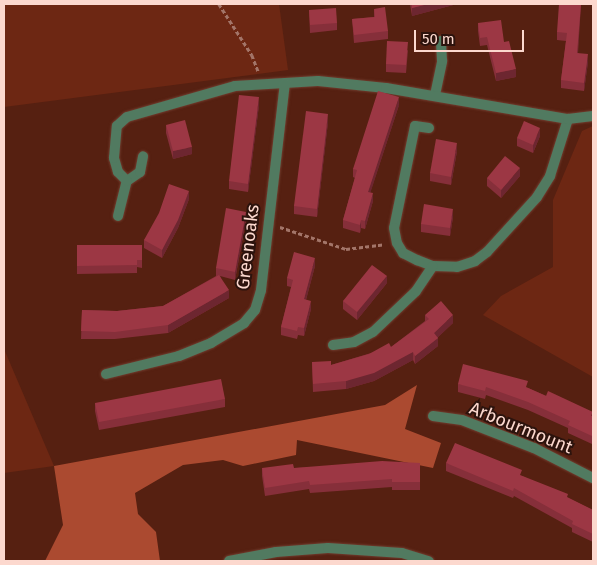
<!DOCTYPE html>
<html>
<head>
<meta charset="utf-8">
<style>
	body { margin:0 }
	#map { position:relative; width:597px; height:565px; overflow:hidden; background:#562011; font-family:"Fira Sans",sans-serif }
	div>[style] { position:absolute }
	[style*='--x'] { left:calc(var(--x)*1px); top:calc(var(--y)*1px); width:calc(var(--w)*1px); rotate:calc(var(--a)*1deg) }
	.green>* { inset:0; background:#6d2713 }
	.forest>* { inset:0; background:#ab4a30 }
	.path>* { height:2.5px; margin-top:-1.25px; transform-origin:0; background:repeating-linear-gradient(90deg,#a37569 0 4px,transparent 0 6.5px) }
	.roads { filter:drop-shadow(0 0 1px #713d2f) drop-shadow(0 0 1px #713d2f) }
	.minor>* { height:10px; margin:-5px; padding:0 5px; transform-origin:5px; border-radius:5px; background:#517a60 }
	.wall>* { inset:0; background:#862f3a }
	.shaded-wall>* { inset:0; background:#6d2630 }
	.building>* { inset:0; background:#9c3744 }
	span { translate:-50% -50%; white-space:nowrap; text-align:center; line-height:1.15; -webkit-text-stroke:4px #2c130d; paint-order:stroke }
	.street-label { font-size:18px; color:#fcd8ce }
	.frame { position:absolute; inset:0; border:5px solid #fcd8ce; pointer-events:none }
	.scale { position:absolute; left:414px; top:30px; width:110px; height:22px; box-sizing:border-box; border:2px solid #fcd8ce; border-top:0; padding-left:6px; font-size:15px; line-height:18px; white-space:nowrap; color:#fcd8ce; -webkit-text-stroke:4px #2c130d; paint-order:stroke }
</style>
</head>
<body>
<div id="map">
	<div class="green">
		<i style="clip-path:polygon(4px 4px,279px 4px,288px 70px,4px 107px)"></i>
		<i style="clip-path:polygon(593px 126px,593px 377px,483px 315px,501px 296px,553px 267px,553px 200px,582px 131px)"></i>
		<i style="clip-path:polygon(4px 349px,54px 466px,4px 473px)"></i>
	</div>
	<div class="forest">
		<i style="clip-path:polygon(417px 385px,405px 429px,441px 443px,433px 468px,297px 440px,296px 455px,243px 466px,223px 460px,183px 465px,135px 493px,138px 514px,156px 532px,160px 561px,45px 561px,63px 525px,54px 466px,385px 405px)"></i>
	</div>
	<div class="path">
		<i style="--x:219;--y:4;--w:61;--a:57.1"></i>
		<i style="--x:252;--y:55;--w:19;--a:69"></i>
		<i style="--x:280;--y:227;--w:70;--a:18.4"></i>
		<i style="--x:346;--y:249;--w:39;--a:-7"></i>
	</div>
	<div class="roads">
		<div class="minor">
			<i style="--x:435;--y:95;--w:35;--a:-78"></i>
			<i style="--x:442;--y:61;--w:20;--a:-93"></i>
			<i style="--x:429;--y:128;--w:14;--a:-172"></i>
			<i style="--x:415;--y:126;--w:104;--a:101.6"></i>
			<i style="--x:394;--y:228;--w:15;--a:79"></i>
			<i style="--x:397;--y:243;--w:12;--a:59"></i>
			<i style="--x:403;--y:253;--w:16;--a:27"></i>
			<i style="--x:417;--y:260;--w:17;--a:21"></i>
			<i style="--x:433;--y:266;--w:24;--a:2"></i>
			<i style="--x:457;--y:267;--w:19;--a:-18"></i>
			<i style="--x:475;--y:261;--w:15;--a:-37"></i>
			<i style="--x:487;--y:252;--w:74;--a:-47.7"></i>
			<i style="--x:537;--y:197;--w:25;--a:-58"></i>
			<i style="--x:550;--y:176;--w:60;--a:-72.5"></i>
			<i style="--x:127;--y:181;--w:16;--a:-35"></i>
			<i style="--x:140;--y:172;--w:16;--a:-79"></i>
			<i style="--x:118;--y:216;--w:36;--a:-76"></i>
			<i style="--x:127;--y:181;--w:13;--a:-135"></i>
			<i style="--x:118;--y:172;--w:15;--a:-106"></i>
			<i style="--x:114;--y:158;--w:32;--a:-85"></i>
			<i style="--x:117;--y:126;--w:13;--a:-42"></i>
			<i style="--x:127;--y:117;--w:112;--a:-16"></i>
			<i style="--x:235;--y:86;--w:83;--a:-3.4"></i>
			<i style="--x:318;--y:81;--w:68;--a:5.9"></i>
			<i style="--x:386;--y:88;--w:185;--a:9.7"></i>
			<i style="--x:568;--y:119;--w:25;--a:-7"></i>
			<i style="--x:333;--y:345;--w:21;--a:-8"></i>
			<i style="--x:354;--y:342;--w:21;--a:-28"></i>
			<i style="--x:373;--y:332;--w:59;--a:-43.6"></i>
			<i style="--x:416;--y:291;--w:30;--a:-56"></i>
			<i style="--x:106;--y:374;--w:75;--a:-13.9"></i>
			<i style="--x:179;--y:356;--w:35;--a:-22"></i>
			<i style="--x:211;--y:343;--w:39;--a:-31"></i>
			<i style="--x:244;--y:323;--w:17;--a:-50"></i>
			<i style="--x:255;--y:310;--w:21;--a:-73"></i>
			<i style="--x:261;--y:290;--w:208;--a:-83.4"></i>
			<i style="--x:433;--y:416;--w:29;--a:8"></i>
			<i style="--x:462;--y:420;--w:77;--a:21.3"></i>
			<i style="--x:534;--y:448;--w:66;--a:27"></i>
			<i style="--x:229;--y:561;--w:48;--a:-10.8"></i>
			<i style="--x:276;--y:552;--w:52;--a:-4.4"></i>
			<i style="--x:328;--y:548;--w:74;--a:3.9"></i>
			<i style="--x:402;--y:553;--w:28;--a:17"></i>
		</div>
	</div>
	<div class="wall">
		<i style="clip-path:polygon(410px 4px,457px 4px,412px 16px)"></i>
		<i style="clip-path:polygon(581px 4px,578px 53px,588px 62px,584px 91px,561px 88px,561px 80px,566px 41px,557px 40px,557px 32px)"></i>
		<i style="clip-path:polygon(374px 9px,388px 31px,388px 39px,354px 43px,352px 19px,374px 17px)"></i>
		<i style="clip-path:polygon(309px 10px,337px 23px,337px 30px,310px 33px)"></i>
		<i style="clip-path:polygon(478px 23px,504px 42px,516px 77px,496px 81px,487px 45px,480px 46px,478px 31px)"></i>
		<i style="clip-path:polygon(408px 50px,406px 73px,386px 72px,386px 64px)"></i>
		<i style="clip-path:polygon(259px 105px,248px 192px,229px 189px,229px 181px)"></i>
		<i style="clip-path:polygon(399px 105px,370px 193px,373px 201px,365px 229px,361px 228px,360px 233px,343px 228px,343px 220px,355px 178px,353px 177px,353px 169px)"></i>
		<i style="clip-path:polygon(328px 122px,317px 217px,294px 214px,294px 206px)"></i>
		<i style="clip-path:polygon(166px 125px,192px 154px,173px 159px,166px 133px)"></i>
		<i style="clip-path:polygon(540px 136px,533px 153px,517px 146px,517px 138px)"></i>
		<i style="clip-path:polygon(457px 151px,451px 185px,430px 181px,430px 173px)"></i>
		<i style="clip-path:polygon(520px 176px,501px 198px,487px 186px,487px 178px)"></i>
		<i style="clip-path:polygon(189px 199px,178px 228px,162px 258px,144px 248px,144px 240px)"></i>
		<i style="clip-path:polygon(453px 217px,450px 236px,421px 232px,421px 224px)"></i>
		<i style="clip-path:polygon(246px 220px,235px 280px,220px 276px,229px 298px,168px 333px,115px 339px,81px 339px,82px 310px,117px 311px,163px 306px,216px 276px,216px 268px)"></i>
		<i style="clip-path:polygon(77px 245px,142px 245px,142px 268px,137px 267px,137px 273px,77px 274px)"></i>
		<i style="clip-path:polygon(315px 266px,306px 300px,311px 309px,304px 336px,298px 335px,297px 339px,281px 335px,281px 327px,291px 287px,287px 286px,287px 278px)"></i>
		<i style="clip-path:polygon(387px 283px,357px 320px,343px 309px,343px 301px)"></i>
		<i style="clip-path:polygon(425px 315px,453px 323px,438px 337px,438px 346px,415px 364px,413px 360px,374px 381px,346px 389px,313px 392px,312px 362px,331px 365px,391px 347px,425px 321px)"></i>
		<i style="clip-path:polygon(458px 384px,528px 388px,593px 416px,593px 441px,592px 444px,568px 433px,568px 428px,528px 410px,486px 395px,485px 399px,458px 392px)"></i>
		<i style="clip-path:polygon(225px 399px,225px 407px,99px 430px,95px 411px,95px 403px)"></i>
		<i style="clip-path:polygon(420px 463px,420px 490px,392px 490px,392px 487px,310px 493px,309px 489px,265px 496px,262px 476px,262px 468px,294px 468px)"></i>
		<i style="clip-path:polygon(446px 463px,522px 476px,593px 510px,593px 542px,572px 532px,572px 528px,514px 496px,513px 498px,446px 471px)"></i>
	</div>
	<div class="shaded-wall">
		<i style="clip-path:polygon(428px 4px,457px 4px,412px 16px,412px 8px)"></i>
		<i style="clip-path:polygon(581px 4px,577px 61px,577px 53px)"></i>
		<i style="clip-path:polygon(588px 54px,588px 62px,584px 91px,584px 83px)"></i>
		<i style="clip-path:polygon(516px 69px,516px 77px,496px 81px,496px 73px)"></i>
		<i style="clip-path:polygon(259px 97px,259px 105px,248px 192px,248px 184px)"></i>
		<i style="clip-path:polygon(399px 97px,399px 105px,368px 200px,368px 192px)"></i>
		<i style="clip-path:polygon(328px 114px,328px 122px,317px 217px,317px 209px)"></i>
		<i style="clip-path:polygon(540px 128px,540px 136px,533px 153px,533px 145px)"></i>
		<i style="clip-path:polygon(457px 143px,457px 151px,451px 185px,451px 177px)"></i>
		<i style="clip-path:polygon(192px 147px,192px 154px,173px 159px,173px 151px)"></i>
		<i style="clip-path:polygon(520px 168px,520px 176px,501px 198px,501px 190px)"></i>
		<i style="clip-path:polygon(189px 191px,189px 199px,178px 228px,162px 258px,162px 250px)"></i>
		<i style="clip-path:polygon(373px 193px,373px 201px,365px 229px,365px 221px)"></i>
		<i style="clip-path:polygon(453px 209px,453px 217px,450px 236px,450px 228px)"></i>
		<i style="clip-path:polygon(246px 212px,246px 220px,235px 280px,235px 272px)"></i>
		<i style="clip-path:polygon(361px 220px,361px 228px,360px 233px,360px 225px)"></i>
		<i style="clip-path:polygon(315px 258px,315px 266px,304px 307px,304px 299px)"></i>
		<i style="clip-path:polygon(387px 276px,387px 283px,357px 320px,357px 312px)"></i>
		<i style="clip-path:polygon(229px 290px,229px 298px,168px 333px,168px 325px)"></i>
		<i style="clip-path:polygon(311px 301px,311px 309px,304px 336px,304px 328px)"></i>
		<i style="clip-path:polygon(453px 315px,453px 323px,434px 341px,434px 333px)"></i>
		<i style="clip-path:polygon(438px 338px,438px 346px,415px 364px,415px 356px)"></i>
		<i style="clip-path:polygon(413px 352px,413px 360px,374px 381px,346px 389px,346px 381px)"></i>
		<i style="clip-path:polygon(593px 433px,593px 441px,592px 444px,592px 436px)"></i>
	</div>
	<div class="building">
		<i style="clip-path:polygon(412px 4px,428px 4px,412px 8px)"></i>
		<i style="clip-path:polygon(559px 4px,581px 4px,577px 53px,588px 54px,584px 83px,561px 80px,567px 33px,557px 32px)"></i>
		<i style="clip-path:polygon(385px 7px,388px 31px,354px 35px,352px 19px,375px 17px,374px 9px)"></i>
		<i style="clip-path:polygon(336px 8px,337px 23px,310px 25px,309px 10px)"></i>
		<i style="clip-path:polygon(501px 20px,504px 42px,509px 41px,516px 69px,496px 73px,487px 37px,480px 38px,478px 23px)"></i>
		<i style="clip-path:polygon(387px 41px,408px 42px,406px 65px,386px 64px)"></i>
		<i style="clip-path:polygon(378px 91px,399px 97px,368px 192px,373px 193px,365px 221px,361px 220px,360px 225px,343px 220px,357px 170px,353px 169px)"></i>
		<i style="clip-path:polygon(239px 95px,259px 97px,248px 184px,229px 181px)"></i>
		<i style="clip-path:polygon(306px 111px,328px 114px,317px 209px,294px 206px)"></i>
		<i style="clip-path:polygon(185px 120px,192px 147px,173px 151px,166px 125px)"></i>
		<i style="clip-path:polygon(524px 121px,540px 128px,533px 145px,517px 138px)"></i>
		<i style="clip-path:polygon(436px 139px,457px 143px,451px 177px,430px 173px)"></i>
		<i style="clip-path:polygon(505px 156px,520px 168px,501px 190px,487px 178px)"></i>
		<i style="clip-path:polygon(169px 184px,189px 191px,178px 220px,162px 250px,144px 240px,159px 213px)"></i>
		<i style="clip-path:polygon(424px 204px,453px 209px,450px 228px,421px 224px)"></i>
		<i style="clip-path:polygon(226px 208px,246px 212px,235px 272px,216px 268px)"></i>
		<i style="clip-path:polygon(77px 245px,142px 245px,142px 260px,137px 260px,137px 265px,77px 266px)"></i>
		<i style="clip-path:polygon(294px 252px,315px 258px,304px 299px,311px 301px,304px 328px,298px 327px,297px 331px,281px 327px,293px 280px,287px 278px)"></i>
		<i style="clip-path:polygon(372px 265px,387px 276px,357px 312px,343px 301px)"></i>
		<i style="clip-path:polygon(219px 275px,229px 290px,168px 325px,115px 332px,81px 331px,82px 310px,117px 311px,163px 306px)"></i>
		<i style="clip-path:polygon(441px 301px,453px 315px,434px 333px,438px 338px,415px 356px,413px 352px,374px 373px,346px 381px,313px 384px,312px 362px,331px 361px,331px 365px,369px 354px,389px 343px,391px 347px,429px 319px,425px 315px)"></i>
		<i style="clip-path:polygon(463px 364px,528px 381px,526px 387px,546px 396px,548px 391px,593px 412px,591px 416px,593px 416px,593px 433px,592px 436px,568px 425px,570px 421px,528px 402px,486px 387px,485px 391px,458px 384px)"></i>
		<i style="clip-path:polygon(221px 379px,225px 399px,99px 422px,95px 403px)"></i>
		<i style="clip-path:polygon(455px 443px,522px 470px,520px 475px,568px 494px,567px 497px,593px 510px,593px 534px,572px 524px,573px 521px,514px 488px,513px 491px,446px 463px)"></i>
		<i style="clip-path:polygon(382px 461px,420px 463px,420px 482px,392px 482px,392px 479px,310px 485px,309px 481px,265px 488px,262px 468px,293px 464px,294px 468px)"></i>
	</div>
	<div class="street-label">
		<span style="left:248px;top:247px;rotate:-83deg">Greenoaks</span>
		<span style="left:521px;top:428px;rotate:22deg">Arbourmount</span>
	</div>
	<div class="frame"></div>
	<div class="scale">50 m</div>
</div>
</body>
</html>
